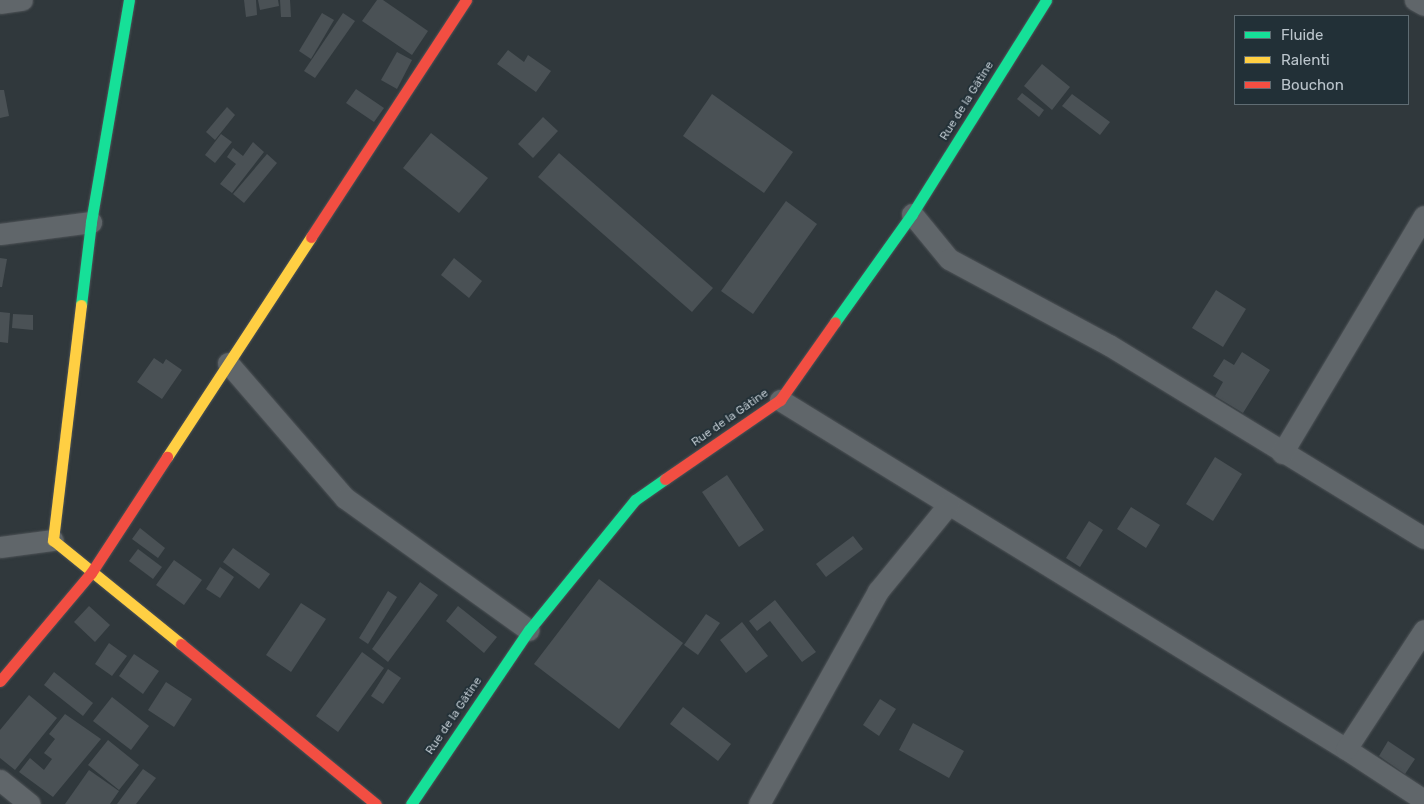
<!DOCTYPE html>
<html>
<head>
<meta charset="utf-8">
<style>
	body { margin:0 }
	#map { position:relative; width:1424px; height:804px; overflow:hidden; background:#30383c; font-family:Rubik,sans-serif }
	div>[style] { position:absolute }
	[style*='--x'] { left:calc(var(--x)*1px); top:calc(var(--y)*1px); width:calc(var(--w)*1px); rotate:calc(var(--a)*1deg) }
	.building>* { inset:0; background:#4a5155 }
	.roads { filter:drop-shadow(0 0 1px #4e5357) drop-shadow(0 0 1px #4e5357) }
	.street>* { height:21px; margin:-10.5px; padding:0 10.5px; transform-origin:10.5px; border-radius:10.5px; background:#60666a }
	.fast>* { height:11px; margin:-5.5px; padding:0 5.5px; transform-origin:5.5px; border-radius:5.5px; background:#16e098 }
	.slow>* { height:11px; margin:-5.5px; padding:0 5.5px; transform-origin:5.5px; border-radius:5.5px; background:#ffcf43 }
	.jam>* { height:11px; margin:-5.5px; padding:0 5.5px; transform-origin:5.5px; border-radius:5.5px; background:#f24e42 }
	span { translate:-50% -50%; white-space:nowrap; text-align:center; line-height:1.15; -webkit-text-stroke:4px #223037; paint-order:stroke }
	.street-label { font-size:12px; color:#bbc5cc }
	.legend { position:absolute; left:1234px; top:15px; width:175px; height:90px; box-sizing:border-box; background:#223037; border:1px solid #5f6c73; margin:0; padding:6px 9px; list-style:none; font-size:15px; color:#bbc5cc }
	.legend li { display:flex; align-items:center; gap:10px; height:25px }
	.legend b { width:25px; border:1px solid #5f6c73 }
</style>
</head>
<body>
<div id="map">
	<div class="building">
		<i style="clip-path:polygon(244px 0,256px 0,257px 15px,246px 17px)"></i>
		<i style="clip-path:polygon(258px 0,278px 0,279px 6px,260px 10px)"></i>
		<i style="clip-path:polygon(280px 0,290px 0,291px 17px,281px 17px)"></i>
		<i style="clip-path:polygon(377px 0,383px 0,428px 31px,412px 55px,362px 21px)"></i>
		<i style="clip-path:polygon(322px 13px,334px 20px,311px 59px,299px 51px)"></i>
		<i style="clip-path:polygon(343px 13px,355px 21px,315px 78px,304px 71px)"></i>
		<i style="clip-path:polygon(508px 50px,524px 62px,528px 55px,551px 71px,536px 92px,497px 64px)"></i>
		<i style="clip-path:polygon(397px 52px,412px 60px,397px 89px,381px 80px)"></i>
		<i style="clip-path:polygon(1042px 64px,1070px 87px,1052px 110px,1024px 86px)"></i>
		<i style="clip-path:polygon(356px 89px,384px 108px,374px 122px,346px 103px)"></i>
		<i style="clip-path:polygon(0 90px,4px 90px,9px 116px,0 118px)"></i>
		<i style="clip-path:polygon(1022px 93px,1044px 110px,1039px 117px,1017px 99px)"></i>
		<i style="clip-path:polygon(712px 94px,793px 152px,764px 193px,683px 136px)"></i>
		<i style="clip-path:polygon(1072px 94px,1110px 122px,1100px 135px,1062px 106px)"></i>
		<i style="clip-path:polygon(227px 107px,235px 115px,215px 140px,206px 132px)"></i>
		<i style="clip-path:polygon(543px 117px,558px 131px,533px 158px,518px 144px)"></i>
		<i style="clip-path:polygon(431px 133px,488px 178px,459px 213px,403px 168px)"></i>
		<i style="clip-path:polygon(221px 134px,232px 142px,215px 163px,205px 155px)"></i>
		<i style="clip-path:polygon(253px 142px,264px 152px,232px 193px,220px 184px,236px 164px,227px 157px,233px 148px,243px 156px)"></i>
		<i style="clip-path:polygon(559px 153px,713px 288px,692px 312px,538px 177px)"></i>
		<i style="clip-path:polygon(267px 154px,277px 163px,244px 203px,233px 194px)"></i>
		<i style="clip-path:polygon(786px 201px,817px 224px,753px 314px,721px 291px)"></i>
		<i style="clip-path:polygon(0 258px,7px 259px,2px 287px,0 287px)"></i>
		<i style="clip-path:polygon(454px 258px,482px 281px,469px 298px,441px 275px)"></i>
		<i style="clip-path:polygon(1216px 290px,1246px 309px,1223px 347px,1192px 328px)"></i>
		<i style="clip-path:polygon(0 312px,10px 313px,8px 343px,0 342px)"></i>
		<i style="clip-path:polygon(13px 314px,33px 315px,33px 330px,12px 328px)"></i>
		<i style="clip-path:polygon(1242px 352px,1270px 370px,1243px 413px,1215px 396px,1223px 382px,1213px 376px,1224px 359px,1234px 365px)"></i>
		<i style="clip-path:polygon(154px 358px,163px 364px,166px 359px,182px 370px,162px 399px,137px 382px)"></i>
		<i style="clip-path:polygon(1215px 457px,1242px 474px,1213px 521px,1186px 504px)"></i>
		<i style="clip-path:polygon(727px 475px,764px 530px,739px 547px,702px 492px)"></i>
		<i style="clip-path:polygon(1131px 507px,1160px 525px,1146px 548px,1117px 529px)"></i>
		<i style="clip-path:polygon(1089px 521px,1103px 530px,1080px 567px,1066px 558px)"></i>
		<i style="clip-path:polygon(140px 528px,165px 548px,158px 558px,132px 539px)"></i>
		<i style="clip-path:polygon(853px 536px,863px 549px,826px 577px,816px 564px)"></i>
		<i style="clip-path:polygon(233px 548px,270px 574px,259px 589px,223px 562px)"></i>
		<i style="clip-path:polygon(138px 549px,162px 567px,153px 579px,129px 561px)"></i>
		<i style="clip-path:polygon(174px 560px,202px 580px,184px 605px,156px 585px)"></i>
		<i style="clip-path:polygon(220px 567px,234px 577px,220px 598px,206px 589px)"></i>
		<i style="clip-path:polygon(599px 579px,683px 643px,619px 729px,534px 664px)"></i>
		<i style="clip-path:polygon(420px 582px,438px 595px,388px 662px,372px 649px)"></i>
		<i style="clip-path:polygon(388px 591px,397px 597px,368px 644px,359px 638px)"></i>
		<i style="clip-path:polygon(775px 600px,816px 652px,802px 662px,770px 621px,757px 631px,749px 621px)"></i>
		<i style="clip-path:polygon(301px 603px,326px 619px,291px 672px,266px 655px)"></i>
		<i style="clip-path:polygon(89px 606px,110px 625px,95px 642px,74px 622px)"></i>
		<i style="clip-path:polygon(458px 606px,497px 637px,484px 653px,446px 621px)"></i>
		<i style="clip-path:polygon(706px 614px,720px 623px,698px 655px,684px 645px)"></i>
		<i style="clip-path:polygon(742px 622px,768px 656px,746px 673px,720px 640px)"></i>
		<i style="clip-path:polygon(109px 643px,127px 656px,112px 676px,95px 664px)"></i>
		<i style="clip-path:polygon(362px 652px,384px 668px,338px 732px,316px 716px)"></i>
		<i style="clip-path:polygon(134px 654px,159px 671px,143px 694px,119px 676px)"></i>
		<i style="clip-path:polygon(388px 669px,401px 678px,383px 704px,371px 696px)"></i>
		<i style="clip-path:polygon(54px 672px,93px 703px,83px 716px,44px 685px)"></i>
		<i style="clip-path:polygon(166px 682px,192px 699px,174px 727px,148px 710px)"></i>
		<i style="clip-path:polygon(29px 695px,57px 718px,15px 770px,0 758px,0 730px)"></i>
		<i style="clip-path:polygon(112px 697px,149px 726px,131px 750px,93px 721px)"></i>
		<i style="clip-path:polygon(880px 699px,896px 709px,879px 736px,863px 725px)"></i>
		<i style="clip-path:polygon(683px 707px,731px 744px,718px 761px,670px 724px)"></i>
		<i style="clip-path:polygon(65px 714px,101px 739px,53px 797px,19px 772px,30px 758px,44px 770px,52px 759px,44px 753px,55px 739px,49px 734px)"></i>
		<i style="clip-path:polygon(913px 723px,964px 751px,949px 778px,899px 750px)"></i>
		<i style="clip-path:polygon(108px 740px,139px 765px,119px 790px,88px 765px)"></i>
		<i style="clip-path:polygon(1388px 741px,1415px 759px,1405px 774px,1379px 756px)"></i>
		<i style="clip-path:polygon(143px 769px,156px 778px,136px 804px,117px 804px)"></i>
		<i style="clip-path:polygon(89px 770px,119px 791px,110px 804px,65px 804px)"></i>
	</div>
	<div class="roads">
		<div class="street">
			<i style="--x:1415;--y:0;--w:10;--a:29"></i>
			<i style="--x:0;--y:3;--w:22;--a:-8"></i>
			<i style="--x:912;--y:214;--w:58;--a:50.6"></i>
			<i style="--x:949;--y:259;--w:182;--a:28.3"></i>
			<i style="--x:1109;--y:345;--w:369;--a:31.5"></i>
			<i style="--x:0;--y:234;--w:92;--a:-7.5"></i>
			<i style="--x:228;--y:363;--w:179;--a:49.1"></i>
			<i style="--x:345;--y:498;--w:226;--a:35.7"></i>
			<i style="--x:780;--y:400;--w:665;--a:31.66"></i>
			<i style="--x:1346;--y:749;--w:93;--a:33.2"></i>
			<i style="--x:1282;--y:453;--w:276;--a:-59.1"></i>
			<i style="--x:0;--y:547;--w:53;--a:-7.5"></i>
			<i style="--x:1346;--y:749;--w:142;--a:-56.8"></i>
			<i style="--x:0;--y:780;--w:38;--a:39"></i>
			<i style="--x:759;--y:804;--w:244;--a:-60.8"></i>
			<i style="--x:878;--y:591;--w:112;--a:-50.8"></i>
		</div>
		<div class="fast">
			<i style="--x:81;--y:305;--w:84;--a:-83.1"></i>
			<i style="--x:91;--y:222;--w:225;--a:-80.3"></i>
			<i style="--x:835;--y:322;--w:133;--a:-54.5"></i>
			<i style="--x:912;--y:214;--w:252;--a:-57.9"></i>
			<i style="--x:411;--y:804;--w:210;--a:-55.9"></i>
			<i style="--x:529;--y:630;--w:168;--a:-50.8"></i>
			<i style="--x:635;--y:500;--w:37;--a:-35"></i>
		</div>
		<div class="slow">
			<i style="--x:81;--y:305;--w:237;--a:96.8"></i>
			<i style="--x:53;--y:540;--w:165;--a:39.1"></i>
			<i style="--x:167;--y:457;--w:263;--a:-56.8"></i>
		</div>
		<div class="jam">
			<i style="--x:311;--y:237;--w:283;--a:-56.8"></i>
			<i style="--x:665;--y:479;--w:140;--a:-34.5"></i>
			<i style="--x:780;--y:400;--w:95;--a:-54.8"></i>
			<i style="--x:181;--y:644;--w:252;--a:39.4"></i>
			<i style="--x:0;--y:681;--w:141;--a:-49.9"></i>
			<i style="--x:91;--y:573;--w:139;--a:-56.8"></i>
		</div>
	</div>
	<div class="street-label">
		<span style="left:967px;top:101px;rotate:-58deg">Rue de la Gâtine</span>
		<span style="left:730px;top:418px;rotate:-35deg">Rue de la Gâtine</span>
		<span style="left:454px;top:716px;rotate:-56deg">Rue de la Gâtine</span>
	</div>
	<ul class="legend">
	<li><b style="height:6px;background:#16e098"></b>Fluide</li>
	<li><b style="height:6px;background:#ffcf43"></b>Ralenti</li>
	<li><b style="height:6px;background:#f24e42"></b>Bouchon</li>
	</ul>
</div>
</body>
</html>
